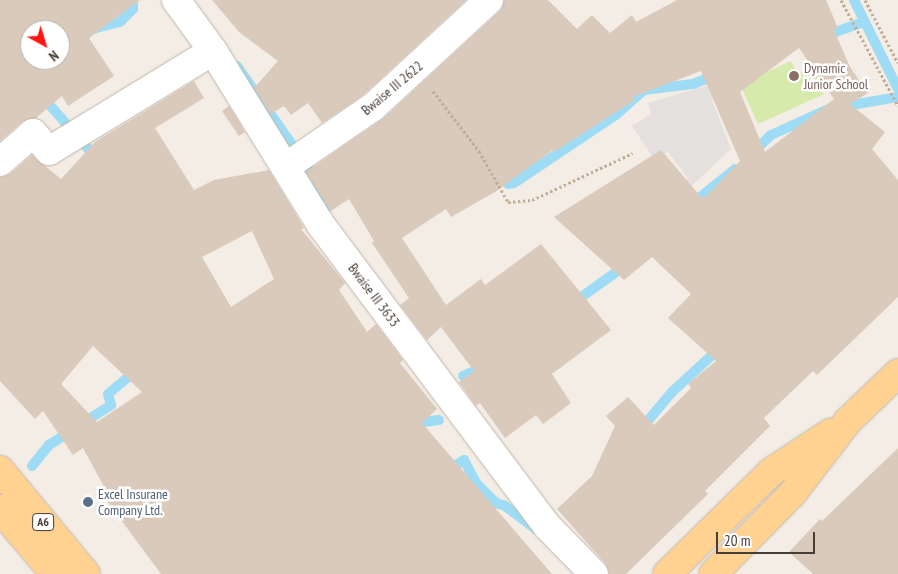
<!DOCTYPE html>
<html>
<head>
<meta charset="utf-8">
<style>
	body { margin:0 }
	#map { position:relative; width:898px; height:574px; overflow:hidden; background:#f3ede5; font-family:"PT Sans Narrow",sans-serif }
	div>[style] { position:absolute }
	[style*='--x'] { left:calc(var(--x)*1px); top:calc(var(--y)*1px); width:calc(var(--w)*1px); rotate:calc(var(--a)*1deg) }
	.green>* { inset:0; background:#d6eaab }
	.parking>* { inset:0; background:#e4e0dd }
	.stream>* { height:10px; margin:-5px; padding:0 5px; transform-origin:5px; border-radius:5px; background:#9ddcf4 }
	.building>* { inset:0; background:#d9cabc }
	.path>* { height:3px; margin-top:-1.5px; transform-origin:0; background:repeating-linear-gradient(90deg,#c2ad97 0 2.5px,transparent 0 5px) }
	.roads { filter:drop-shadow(0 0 1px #c2b6aa) drop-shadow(0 0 1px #c2b6aa) }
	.minor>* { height:28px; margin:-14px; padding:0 14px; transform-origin:14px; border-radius:14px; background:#fff }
	.major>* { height:28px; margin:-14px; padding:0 14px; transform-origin:14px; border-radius:14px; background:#ffd292 }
	.dots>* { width:14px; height:14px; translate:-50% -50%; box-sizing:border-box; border:2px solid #fff; border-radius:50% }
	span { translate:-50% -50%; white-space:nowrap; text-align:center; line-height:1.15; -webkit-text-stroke:5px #fff; paint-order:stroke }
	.shield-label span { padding:1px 4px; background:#fff; border:1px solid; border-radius:4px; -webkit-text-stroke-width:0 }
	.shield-label { font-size:12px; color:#463d34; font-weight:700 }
	.education-label { font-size:14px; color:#785e54 }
	.left { translate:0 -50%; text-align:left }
	.street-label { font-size:14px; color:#463d34 }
	.service-label { font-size:14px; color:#4e5e75 }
	.north { position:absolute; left:20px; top:20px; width:50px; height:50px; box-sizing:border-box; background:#fff; border:1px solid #b5b1ae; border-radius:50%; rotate:141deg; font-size:14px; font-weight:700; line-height:20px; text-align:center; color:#463d34 }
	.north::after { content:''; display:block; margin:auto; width:18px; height:22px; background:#ff1510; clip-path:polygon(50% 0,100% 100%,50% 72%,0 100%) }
	.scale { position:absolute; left:716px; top:532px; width:99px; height:22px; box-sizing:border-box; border:2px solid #463d34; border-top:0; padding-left:6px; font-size:15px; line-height:18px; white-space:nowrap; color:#463d34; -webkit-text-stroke:4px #fff; paint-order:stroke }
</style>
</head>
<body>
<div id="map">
	<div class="green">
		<i style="clip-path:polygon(791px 61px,797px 74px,813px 68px,824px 94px,758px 124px,735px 73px,756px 77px)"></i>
	</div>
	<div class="parking">
		<i style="clip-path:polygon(733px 78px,739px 90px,712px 101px,731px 149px,681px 196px,673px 189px,688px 178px,668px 152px,654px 159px,632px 126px,651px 114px,648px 103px)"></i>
	</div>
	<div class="stream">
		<i style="--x:854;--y:0;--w:99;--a:63.7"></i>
		<i style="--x:93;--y:29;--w:28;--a:-15"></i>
		<i style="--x:120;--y:22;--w:18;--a:-45"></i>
		<i style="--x:133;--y:9;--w:9;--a:-90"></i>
		<i style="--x:824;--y:36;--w:41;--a:-19.7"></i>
		<i style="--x:237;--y:66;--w:138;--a:55"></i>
		<i style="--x:316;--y:179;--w:35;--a:74"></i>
		<i style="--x:41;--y:95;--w:86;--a:48.8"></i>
		<i style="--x:840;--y:107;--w:59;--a:-9.8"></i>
		<i style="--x:753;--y:152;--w:25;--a:-43"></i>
		<i style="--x:771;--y:135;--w:60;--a:-24.4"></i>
		<i style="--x:503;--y:176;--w:9;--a:58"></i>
		<i style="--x:508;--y:184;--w:6;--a:-9"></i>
		<i style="--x:514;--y:183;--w:124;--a:-33.8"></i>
		<i style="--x:617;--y:114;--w:36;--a:-42"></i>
		<i style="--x:644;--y:90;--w:49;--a:-7"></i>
		<i style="--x:693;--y:84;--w:25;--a:-21"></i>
		<i style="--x:692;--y:204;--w:55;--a:-39.1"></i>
		<i style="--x:573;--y:303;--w:65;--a:-35.6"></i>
		<i style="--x:463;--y:376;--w:20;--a:-24"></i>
		<i style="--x:411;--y:418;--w:13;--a:18"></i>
		<i style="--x:423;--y:422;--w:16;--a:-7"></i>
		<i style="--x:640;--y:430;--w:50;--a:-49.9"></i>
		<i style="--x:672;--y:392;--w:67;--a:-42.6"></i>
		<i style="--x:32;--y:466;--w:27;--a:-51"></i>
		<i style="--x:49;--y:445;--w:74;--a:-32.8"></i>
		<i style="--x:111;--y:405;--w:11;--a:-105"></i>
		<i style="--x:108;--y:394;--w:38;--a:-40"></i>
		<i style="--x:447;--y:470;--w:20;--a:-30"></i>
		<i style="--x:464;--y:460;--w:27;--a:62"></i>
		<i style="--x:477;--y:484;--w:27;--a:45"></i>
		<i style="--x:496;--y:503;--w:9;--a:18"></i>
		<i style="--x:505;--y:506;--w:40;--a:37"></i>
	</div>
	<div class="building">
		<i style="clip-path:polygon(evenodd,0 0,140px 0,89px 38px,114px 76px,68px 106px,62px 96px,36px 118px,23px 121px,0 141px,0 0,30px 30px,60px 30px,60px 60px,30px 60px,30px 30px)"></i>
		<i style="clip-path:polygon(212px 0,466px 0,363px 95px,322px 123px,308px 103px,291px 115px,284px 106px,271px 114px,254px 88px,278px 61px,239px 32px)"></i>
		<i style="clip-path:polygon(evenodd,504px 0,548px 0,577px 29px,592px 15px,610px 33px,632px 15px,636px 22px,677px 0,826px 0,838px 28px,834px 30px,850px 67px,868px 93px,850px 104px,885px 132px,872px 149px,898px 180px,898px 297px,817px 375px,813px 371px,764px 418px,770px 426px,705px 491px,708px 494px,626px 574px,609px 574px,605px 563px,557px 509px,592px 476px,615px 426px,606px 416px,628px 397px,654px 425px,691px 388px,688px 384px,716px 361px,668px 318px,691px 294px,652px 257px,624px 280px,554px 217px,661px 150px,701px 197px,705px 197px,740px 161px,701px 71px,633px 97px,635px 100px,554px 152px,553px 150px,495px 192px,451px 217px,446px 209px,402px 238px,446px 305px,481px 279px,485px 285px,541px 244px,611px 330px,552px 374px,571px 403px,543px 424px,536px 415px,505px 438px,480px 403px,476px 406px,459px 382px,474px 371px,441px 327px,427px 340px,400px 305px,409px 298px,372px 243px,374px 241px,349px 199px,331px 211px,306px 172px,384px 118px,500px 11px,504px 0,799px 48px,834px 99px,765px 152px,740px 92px,799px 48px)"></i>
		<i style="clip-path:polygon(evenodd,194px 81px,204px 98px,155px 128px,194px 190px,214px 180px,269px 170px,304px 228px,301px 229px,345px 283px,339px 290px,367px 332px,376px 324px,403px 360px,400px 363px,437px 409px,422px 423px,552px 574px,161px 574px,104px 497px,108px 494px,83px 448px,73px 455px,43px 411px,35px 419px,0 381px,0 177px,10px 174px,32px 155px,61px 179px,95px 142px,194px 81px,252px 231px,274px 279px,231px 307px,202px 257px,252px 231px,194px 81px,93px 346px,142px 392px,97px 422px,61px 384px,93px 346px)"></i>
		<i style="clip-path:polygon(229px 106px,245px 132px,239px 136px,222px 111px)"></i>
		<i style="clip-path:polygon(898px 448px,898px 574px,813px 574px,789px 552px,820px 519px,822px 521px)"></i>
	</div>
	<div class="path">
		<i style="--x:841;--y:0;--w:120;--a:61.7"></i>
		<i style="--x:865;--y:0;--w:71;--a:62.4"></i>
		<i style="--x:433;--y:91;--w:76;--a:52.5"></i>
		<i style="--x:479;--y:151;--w:59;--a:60.4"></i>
		<i style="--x:508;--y:202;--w:24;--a:-5"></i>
		<i style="--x:532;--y:200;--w:111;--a:-25"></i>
	</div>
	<div class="roads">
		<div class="minor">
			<i style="--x:176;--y:0;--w:63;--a:54"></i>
			<i style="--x:213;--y:51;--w:205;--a:58.2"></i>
			<i style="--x:321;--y:225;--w:376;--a:53.1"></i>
			<i style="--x:547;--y:526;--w:67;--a:45.6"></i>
			<i style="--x:0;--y:162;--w:44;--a:-41.3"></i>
			<i style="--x:33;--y:133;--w:24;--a:48"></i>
			<i style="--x:49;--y:151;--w:192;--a:-31.4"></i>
			<i style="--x:287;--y:166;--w:104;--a:-34.5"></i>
			<i style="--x:373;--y:107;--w:158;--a:-42.7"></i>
		</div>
		<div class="major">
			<i style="--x:0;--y:470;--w:135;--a:50.4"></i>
			<i style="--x:0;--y:509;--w:85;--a:49.8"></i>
			<i style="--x:667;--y:574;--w:146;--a:-44.4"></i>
			<i style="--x:771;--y:472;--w:71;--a:-33.5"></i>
			<i style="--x:713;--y:574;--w:112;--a:-45.4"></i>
			<i style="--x:792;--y:494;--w:92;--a:-52.5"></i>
			<i style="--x:848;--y:421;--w:69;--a:-43.8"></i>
		</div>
	</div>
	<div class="dots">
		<i style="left:794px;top:76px;background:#8d6e63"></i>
		<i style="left:88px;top:502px;background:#5c6f8a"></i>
	</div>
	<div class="shield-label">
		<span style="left:43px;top:522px">A6</span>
	</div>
	<div class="education-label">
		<span class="left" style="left:804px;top:76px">Dynamic<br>Junior School</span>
	</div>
	<div class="street-label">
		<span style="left:392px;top:88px;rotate:-40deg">Bwaise III 2622</span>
		<span style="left:374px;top:295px;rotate:53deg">Bwaise III 3633</span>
	</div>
	<div class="service-label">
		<span class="left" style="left:98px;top:502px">Excel Insurane<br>Company Ltd.</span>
	</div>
	<div class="north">N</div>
	<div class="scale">20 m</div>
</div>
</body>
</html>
